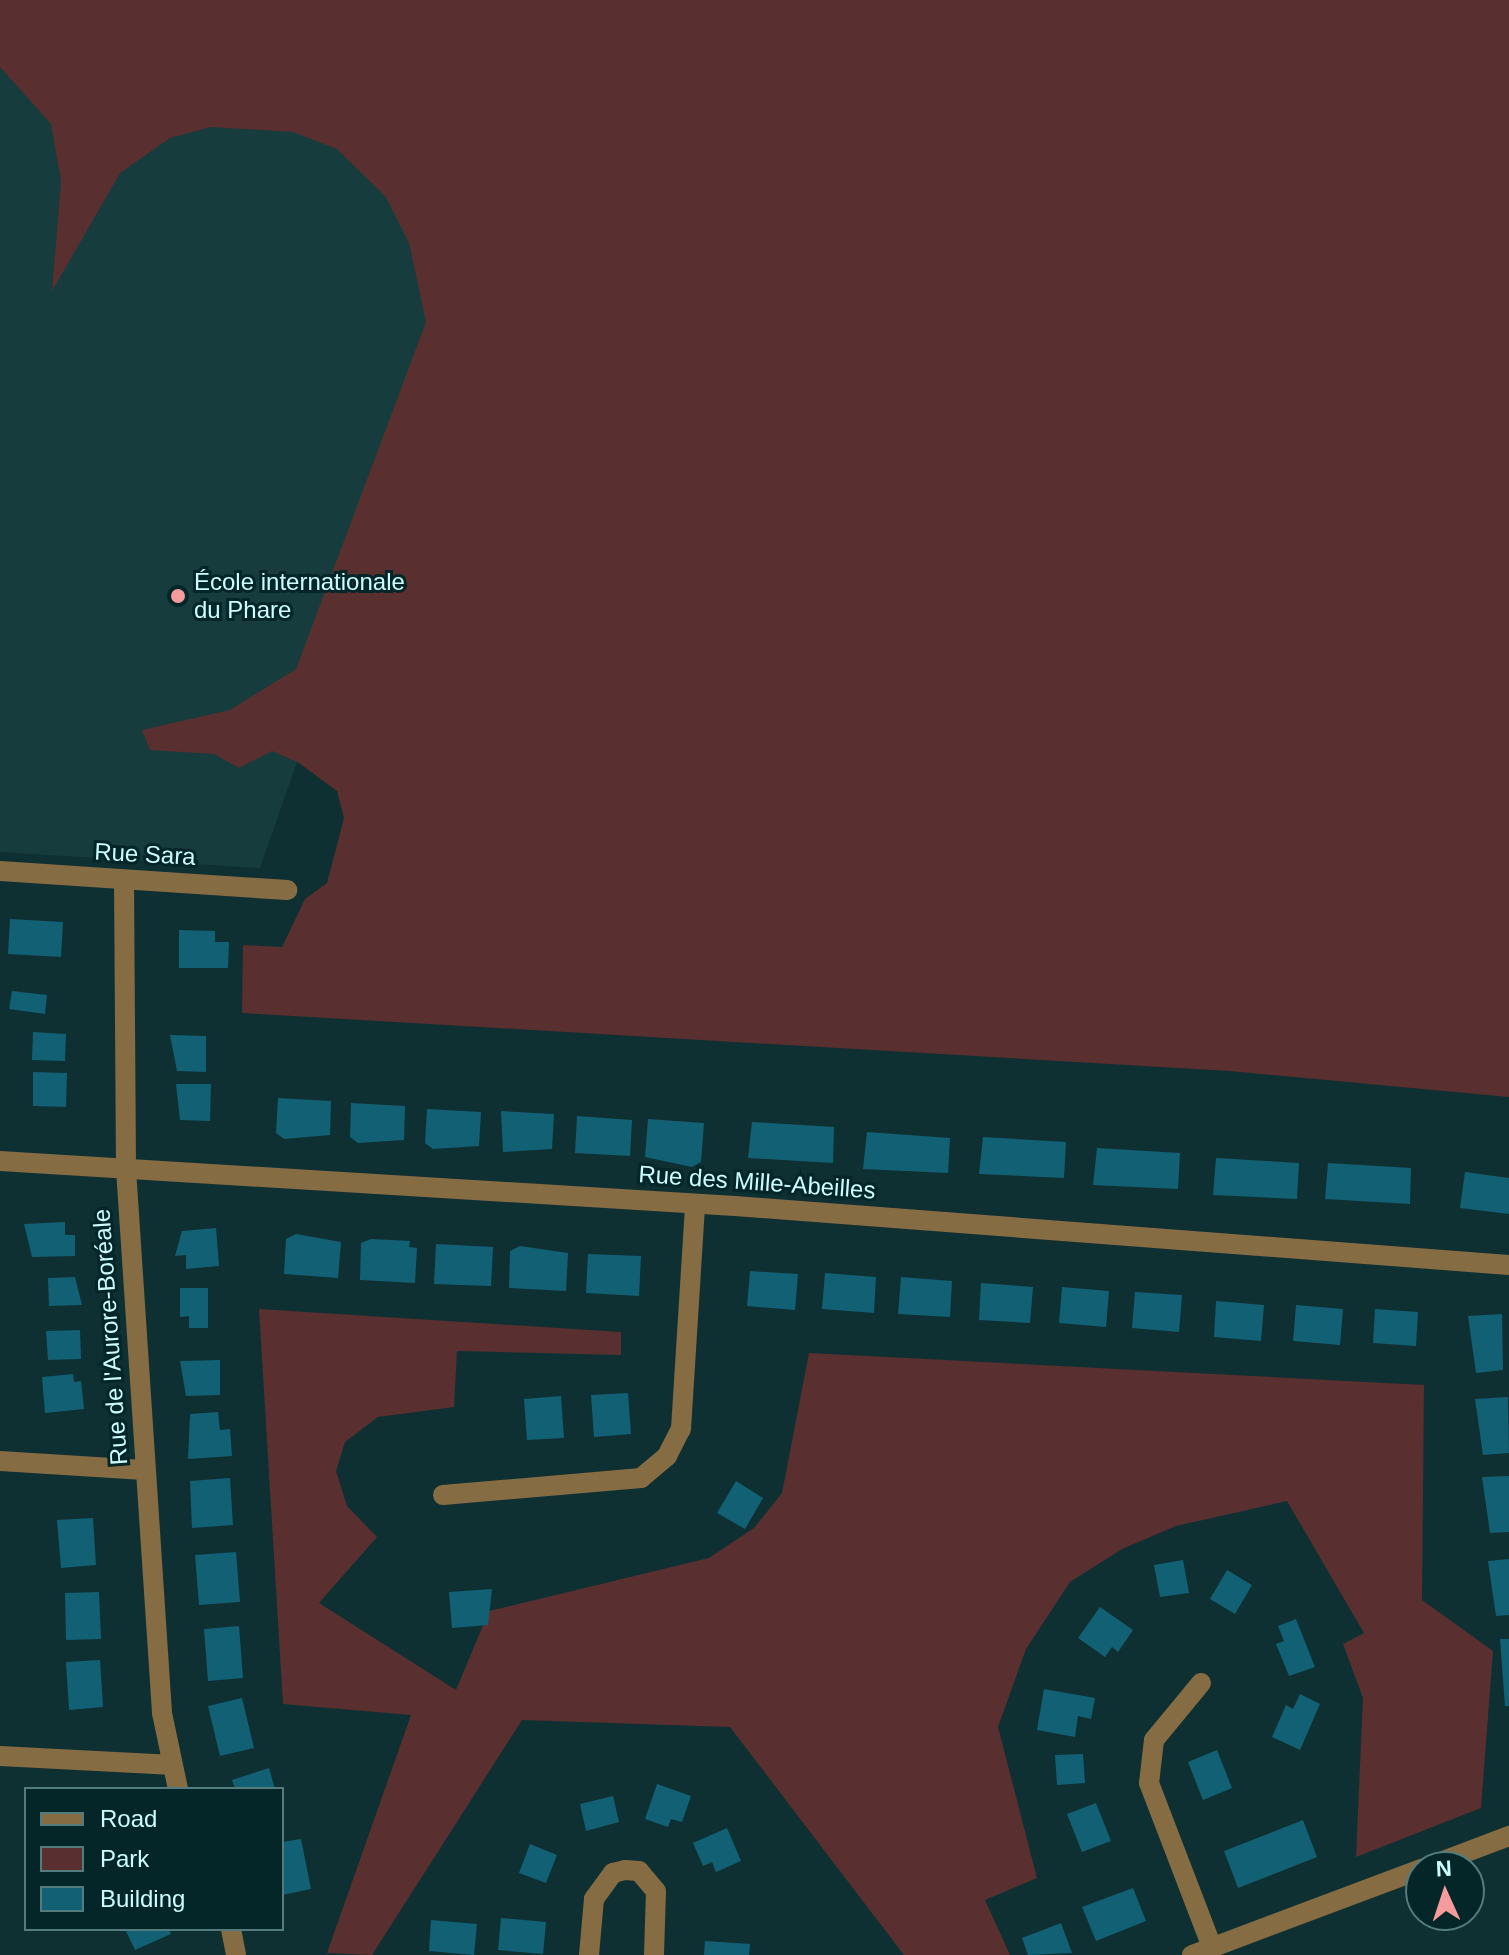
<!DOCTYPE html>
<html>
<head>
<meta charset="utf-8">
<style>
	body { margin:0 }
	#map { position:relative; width:1509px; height:1955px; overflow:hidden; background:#0f3032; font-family:Arial,sans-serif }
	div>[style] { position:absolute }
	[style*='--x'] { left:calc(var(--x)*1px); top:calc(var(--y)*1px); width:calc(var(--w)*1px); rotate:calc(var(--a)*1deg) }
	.built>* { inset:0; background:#163c3d }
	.green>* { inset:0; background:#592f30 }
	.building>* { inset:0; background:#116074 }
	.street>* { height:20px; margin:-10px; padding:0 10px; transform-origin:10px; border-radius:10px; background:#866c42 }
	.dots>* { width:22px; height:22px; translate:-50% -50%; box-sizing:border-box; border:4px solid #042628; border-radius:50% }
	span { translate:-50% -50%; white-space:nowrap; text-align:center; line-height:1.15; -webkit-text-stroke:6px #042628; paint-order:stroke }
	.poi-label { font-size:24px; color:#cdfcfe }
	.left { translate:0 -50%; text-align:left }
	.street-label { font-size:24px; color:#cdfcfe }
	.legend { position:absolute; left:24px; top:1787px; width:260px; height:144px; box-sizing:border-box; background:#042628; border:2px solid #547c7e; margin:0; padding:10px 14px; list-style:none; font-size:24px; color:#cdfcfe }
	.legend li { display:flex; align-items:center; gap:16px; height:40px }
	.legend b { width:40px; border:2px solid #547c7e }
	.north { position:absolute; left:1405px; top:1851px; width:80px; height:80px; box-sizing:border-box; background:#042628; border:2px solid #547c7e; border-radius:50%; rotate:357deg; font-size:22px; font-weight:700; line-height:32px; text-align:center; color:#cdfcfe }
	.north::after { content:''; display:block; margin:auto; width:28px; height:36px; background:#f59b9c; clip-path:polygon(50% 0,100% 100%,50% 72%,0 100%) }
</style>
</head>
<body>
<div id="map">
	<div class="built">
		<i style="clip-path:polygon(0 0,513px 145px,260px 868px,0 852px)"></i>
	</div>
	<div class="green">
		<i style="clip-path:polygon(0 0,1509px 0,1509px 1097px,1230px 1071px,242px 1013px,243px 945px,282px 947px,305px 899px,327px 883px,344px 818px,337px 791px,299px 763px,272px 751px,239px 768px,214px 754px,150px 750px,142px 730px,230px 710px,296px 669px,426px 322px,409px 243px,386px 197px,337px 149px,293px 132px,211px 127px,170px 138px,120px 173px,52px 291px,61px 181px,51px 124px,0 67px)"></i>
		<i style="clip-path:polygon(259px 1309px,621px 1332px,621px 1355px,457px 1351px,454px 1407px,378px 1417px,345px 1442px,336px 1471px,347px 1506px,377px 1537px,319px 1603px,456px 1690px,489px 1611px,709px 1558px,754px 1528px,782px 1493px,809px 1353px,1424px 1385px,1422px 1600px,1493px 1651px,1481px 1808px,1356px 1857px,1363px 1698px,1343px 1644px,1364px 1633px,1287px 1501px,1176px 1526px,1122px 1549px,1070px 1582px,1026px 1649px,998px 1727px,1037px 1878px,985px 1900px,1010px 1955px,904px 1955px,730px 1727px,522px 1720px,372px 1955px,327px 1953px,411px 1715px,283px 1704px)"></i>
	</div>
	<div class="building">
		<i style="clip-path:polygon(10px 919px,63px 922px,61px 957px,8px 954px)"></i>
		<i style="clip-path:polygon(179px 930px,215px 931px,215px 942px,229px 942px,228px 968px,179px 968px)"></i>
		<i style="clip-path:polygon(12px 991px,47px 995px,45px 1014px,9px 1009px)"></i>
		<i style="clip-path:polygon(33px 1032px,66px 1034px,65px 1061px,32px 1060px)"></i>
		<i style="clip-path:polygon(170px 1035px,206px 1036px,206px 1072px,177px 1071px)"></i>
		<i style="clip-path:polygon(33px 1072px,67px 1073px,66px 1107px,33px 1106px)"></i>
		<i style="clip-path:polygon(176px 1084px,211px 1084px,210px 1121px,180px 1120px)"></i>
		<i style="clip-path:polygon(278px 1098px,331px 1101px,330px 1135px,284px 1139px,276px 1133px)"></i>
		<i style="clip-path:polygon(351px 1103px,405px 1106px,404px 1140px,358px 1143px,350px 1137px)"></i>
		<i style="clip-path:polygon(427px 1109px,481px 1112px,479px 1146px,433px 1149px,425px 1143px)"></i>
		<i style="clip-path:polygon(501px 1111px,554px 1114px,552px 1149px,503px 1152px)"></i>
		<i style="clip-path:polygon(577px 1116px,632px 1120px,630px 1156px,575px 1153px)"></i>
		<i style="clip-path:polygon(648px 1119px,704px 1123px,701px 1162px,692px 1167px,645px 1157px)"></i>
		<i style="clip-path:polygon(752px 1122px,834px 1127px,833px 1163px,748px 1158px)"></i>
		<i style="clip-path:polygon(867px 1132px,950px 1138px,948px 1173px,863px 1169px)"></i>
		<i style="clip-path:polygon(983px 1137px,1066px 1142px,1064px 1178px,979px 1174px)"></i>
		<i style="clip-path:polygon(1097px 1148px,1180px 1153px,1178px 1189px,1093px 1185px)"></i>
		<i style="clip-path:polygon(1216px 1158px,1299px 1163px,1297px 1199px,1213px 1195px)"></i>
		<i style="clip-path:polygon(1328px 1163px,1411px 1168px,1410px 1204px,1325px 1199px)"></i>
		<i style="clip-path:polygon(1465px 1172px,1509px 1178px,1509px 1214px,1460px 1208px)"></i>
		<i style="clip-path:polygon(65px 1222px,65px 1235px,75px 1235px,75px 1256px,32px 1257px,24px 1224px)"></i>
		<i style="clip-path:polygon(216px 1228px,219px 1266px,186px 1269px,186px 1255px,175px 1256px,182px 1231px)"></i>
		<i style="clip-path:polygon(296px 1234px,341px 1242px,338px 1278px,284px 1274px,286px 1239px)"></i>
		<i style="clip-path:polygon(371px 1239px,410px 1241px,409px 1247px,417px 1248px,415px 1283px,360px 1280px,361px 1243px)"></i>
		<i style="clip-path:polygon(436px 1244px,493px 1247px,491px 1286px,434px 1284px)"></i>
		<i style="clip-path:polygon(520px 1246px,568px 1253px,566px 1291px,509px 1288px,510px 1251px)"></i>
		<i style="clip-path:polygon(588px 1254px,641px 1256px,639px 1296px,586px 1293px)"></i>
		<i style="clip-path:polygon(750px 1271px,798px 1274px,795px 1310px,747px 1306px)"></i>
		<i style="clip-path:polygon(825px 1273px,876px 1277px,874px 1313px,822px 1309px)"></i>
		<i style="clip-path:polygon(75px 1277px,82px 1305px,49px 1306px,48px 1278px)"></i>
		<i style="clip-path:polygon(901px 1277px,952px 1281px,950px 1317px,898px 1314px)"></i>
		<i style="clip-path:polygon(981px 1283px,1033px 1287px,1030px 1323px,979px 1320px)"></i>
		<i style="clip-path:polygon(1062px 1287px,1109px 1291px,1106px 1327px,1059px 1323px)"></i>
		<i style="clip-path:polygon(180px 1288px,208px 1288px,208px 1328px,189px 1328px,189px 1316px,180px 1317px)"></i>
		<i style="clip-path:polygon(1135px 1292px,1182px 1295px,1179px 1332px,1132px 1328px)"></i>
		<i style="clip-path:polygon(1216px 1301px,1264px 1305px,1261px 1341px,1214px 1337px)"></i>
		<i style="clip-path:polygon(1296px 1305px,1343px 1309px,1340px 1345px,1293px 1341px)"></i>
		<i style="clip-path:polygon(1375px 1309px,1418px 1312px,1416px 1346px,1373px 1343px)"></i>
		<i style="clip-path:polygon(1502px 1314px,1503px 1370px,1476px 1373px,1468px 1316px)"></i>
		<i style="clip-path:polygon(80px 1330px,81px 1359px,48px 1360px,46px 1331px)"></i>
		<i style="clip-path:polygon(220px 1360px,220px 1395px,186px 1396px,180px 1361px)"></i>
		<i style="clip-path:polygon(73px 1374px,74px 1382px,81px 1381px,84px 1409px,45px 1413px,42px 1377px)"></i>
		<i style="clip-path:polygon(628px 1393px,631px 1434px,594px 1437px,591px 1395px)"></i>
		<i style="clip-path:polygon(561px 1396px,564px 1438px,527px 1440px,524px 1399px)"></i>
		<i style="clip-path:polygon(1508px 1397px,1509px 1453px,1483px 1455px,1475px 1399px)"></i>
		<i style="clip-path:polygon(218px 1412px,220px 1430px,230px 1429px,232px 1456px,188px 1459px,190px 1414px)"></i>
		<i style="clip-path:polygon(1509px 1476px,1509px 1532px,1490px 1533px,1482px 1477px)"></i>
		<i style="clip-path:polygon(230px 1478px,233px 1525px,192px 1528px,190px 1481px)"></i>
		<i style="clip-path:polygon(736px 1481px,763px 1498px,745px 1529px,717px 1513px)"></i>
		<i style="clip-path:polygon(93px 1518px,96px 1565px,61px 1568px,57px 1520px)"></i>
		<i style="clip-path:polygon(236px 1552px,240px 1602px,199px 1605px,195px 1555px)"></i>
		<i style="clip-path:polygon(1509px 1559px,1509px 1615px,1496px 1616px,1488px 1561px)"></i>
		<i style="clip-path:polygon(1183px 1560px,1189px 1593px,1160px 1597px,1154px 1565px)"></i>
		<i style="clip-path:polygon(1227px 1570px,1252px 1585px,1235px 1614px,1210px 1599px)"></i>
		<i style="clip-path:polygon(492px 1589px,488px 1625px,452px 1628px,449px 1592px)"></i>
		<i style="clip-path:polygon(99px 1592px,101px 1639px,66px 1640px,65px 1593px)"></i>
		<i style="clip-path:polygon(1100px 1607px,1133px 1630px,1118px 1652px,1112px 1647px,1105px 1657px,1078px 1638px)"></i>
		<i style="clip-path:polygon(1296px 1619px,1315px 1667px,1289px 1676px,1276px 1644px,1284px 1641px,1278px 1626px)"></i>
		<i style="clip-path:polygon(239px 1626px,243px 1678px,208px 1681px,204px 1629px)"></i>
		<i style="clip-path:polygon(1500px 1639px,1509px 1639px,1509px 1706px,1505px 1706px)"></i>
		<i style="clip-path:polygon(100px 1660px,103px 1707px,69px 1710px,66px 1662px)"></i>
		<i style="clip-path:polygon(1044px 1689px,1095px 1698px,1091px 1719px,1078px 1716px,1075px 1737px,1037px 1730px)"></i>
		<i style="clip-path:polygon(1300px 1694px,1320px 1704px,1300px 1750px,1272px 1737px,1286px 1705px,1293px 1709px)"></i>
		<i style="clip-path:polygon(242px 1698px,254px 1748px,220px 1756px,208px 1706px)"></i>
		<i style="clip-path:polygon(1217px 1750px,1232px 1788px,1203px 1800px,1188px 1762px)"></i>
		<i style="clip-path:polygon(1083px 1754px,1085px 1783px,1057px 1785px,1055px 1755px)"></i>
		<i style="clip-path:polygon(269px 1768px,275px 1789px,235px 1789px,232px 1780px)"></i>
		<i style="clip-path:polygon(657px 1784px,691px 1796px,682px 1822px,671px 1819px,668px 1827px,645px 1819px)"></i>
		<i style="clip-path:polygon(613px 1796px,619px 1822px,586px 1831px,580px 1804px)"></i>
		<i style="clip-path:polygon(1096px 1803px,1111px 1841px,1082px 1852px,1067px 1814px)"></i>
		<i style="clip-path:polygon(1303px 1820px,1317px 1857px,1238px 1888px,1224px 1851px)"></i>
		<i style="clip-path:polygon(727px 1828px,741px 1861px,716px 1872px,712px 1862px,703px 1866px,693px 1843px)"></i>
		<i style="clip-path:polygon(301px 1839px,311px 1889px,282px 1895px,282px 1842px)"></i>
		<i style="clip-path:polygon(530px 1844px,557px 1855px,546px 1883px,519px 1873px)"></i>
		<i style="clip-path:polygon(1133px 1888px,1146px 1921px,1096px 1941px,1082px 1907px)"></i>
		<i style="clip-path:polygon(501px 1918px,546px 1922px,543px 1954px,498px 1950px)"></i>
		<i style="clip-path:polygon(431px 1920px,477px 1924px,474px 1955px,429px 1951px)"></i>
		<i style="clip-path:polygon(1061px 1923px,1072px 1953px,1028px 1955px,1022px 1938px)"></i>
		<i style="clip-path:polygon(125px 1929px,169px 1929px,171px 1934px,135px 1950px)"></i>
		<i style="clip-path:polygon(705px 1941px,750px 1944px,749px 1955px,704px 1955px)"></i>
	</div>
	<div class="street">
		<i style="--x:0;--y:871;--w:288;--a:3.8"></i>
		<i style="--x:124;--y:880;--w:289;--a:89.6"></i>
		<i style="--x:126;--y:1169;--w:545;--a:86.21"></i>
		<i style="--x:162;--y:1713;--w:78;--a:78.1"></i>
		<i style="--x:0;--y:1161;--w:736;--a:3.5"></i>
		<i style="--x:735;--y:1206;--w:776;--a:4.36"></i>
		<i style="--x:0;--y:1461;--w:144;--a:3.6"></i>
		<i style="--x:443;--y:1495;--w:199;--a:-4.9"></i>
		<i style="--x:641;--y:1478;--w:34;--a:-40"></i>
		<i style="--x:667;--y:1456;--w:30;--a:-63"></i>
		<i style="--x:681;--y:1429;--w:225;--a:-86.4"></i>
		<i style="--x:1201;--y:1683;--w:74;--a:129.5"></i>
		<i style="--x:1154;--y:1740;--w:43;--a:96.6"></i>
		<i style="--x:1149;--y:1783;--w:176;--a:69"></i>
		<i style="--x:0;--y:1756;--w:169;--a:3"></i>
		<i style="--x:1427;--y:1867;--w:88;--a:-20.7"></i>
		<i style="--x:231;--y:1929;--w:26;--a:79"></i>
		<i style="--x:589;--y:1955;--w:56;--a:-84.9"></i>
		<i style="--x:594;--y:1899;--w:32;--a:-54"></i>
		<i style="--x:613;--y:1873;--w:12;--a:-14"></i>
		<i style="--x:625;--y:1870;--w:14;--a:4"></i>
		<i style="--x:639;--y:1871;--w:26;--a:50"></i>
		<i style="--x:656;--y:1891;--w:64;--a:91.8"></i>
		<i style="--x:1192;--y:1955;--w:245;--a:-20.6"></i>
	</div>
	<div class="dots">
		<i style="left:178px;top:596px;background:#f59b9c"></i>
	</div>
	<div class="poi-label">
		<span class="left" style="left:194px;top:596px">École internationale<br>du Phare</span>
	</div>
	<div class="street-label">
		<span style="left:145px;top:854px;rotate:3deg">Rue Sara</span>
		<span style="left:757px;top:1182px;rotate:4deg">Rue des Mille-Abeilles</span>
		<span style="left:110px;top:1337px;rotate:-94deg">Rue de l'Aurore-Boréale</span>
	</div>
	<ul class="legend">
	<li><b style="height:10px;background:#866c42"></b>Road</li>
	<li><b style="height:22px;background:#592f30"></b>Park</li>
	<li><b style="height:22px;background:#116074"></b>Building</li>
	</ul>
	<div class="north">N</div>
</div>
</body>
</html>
